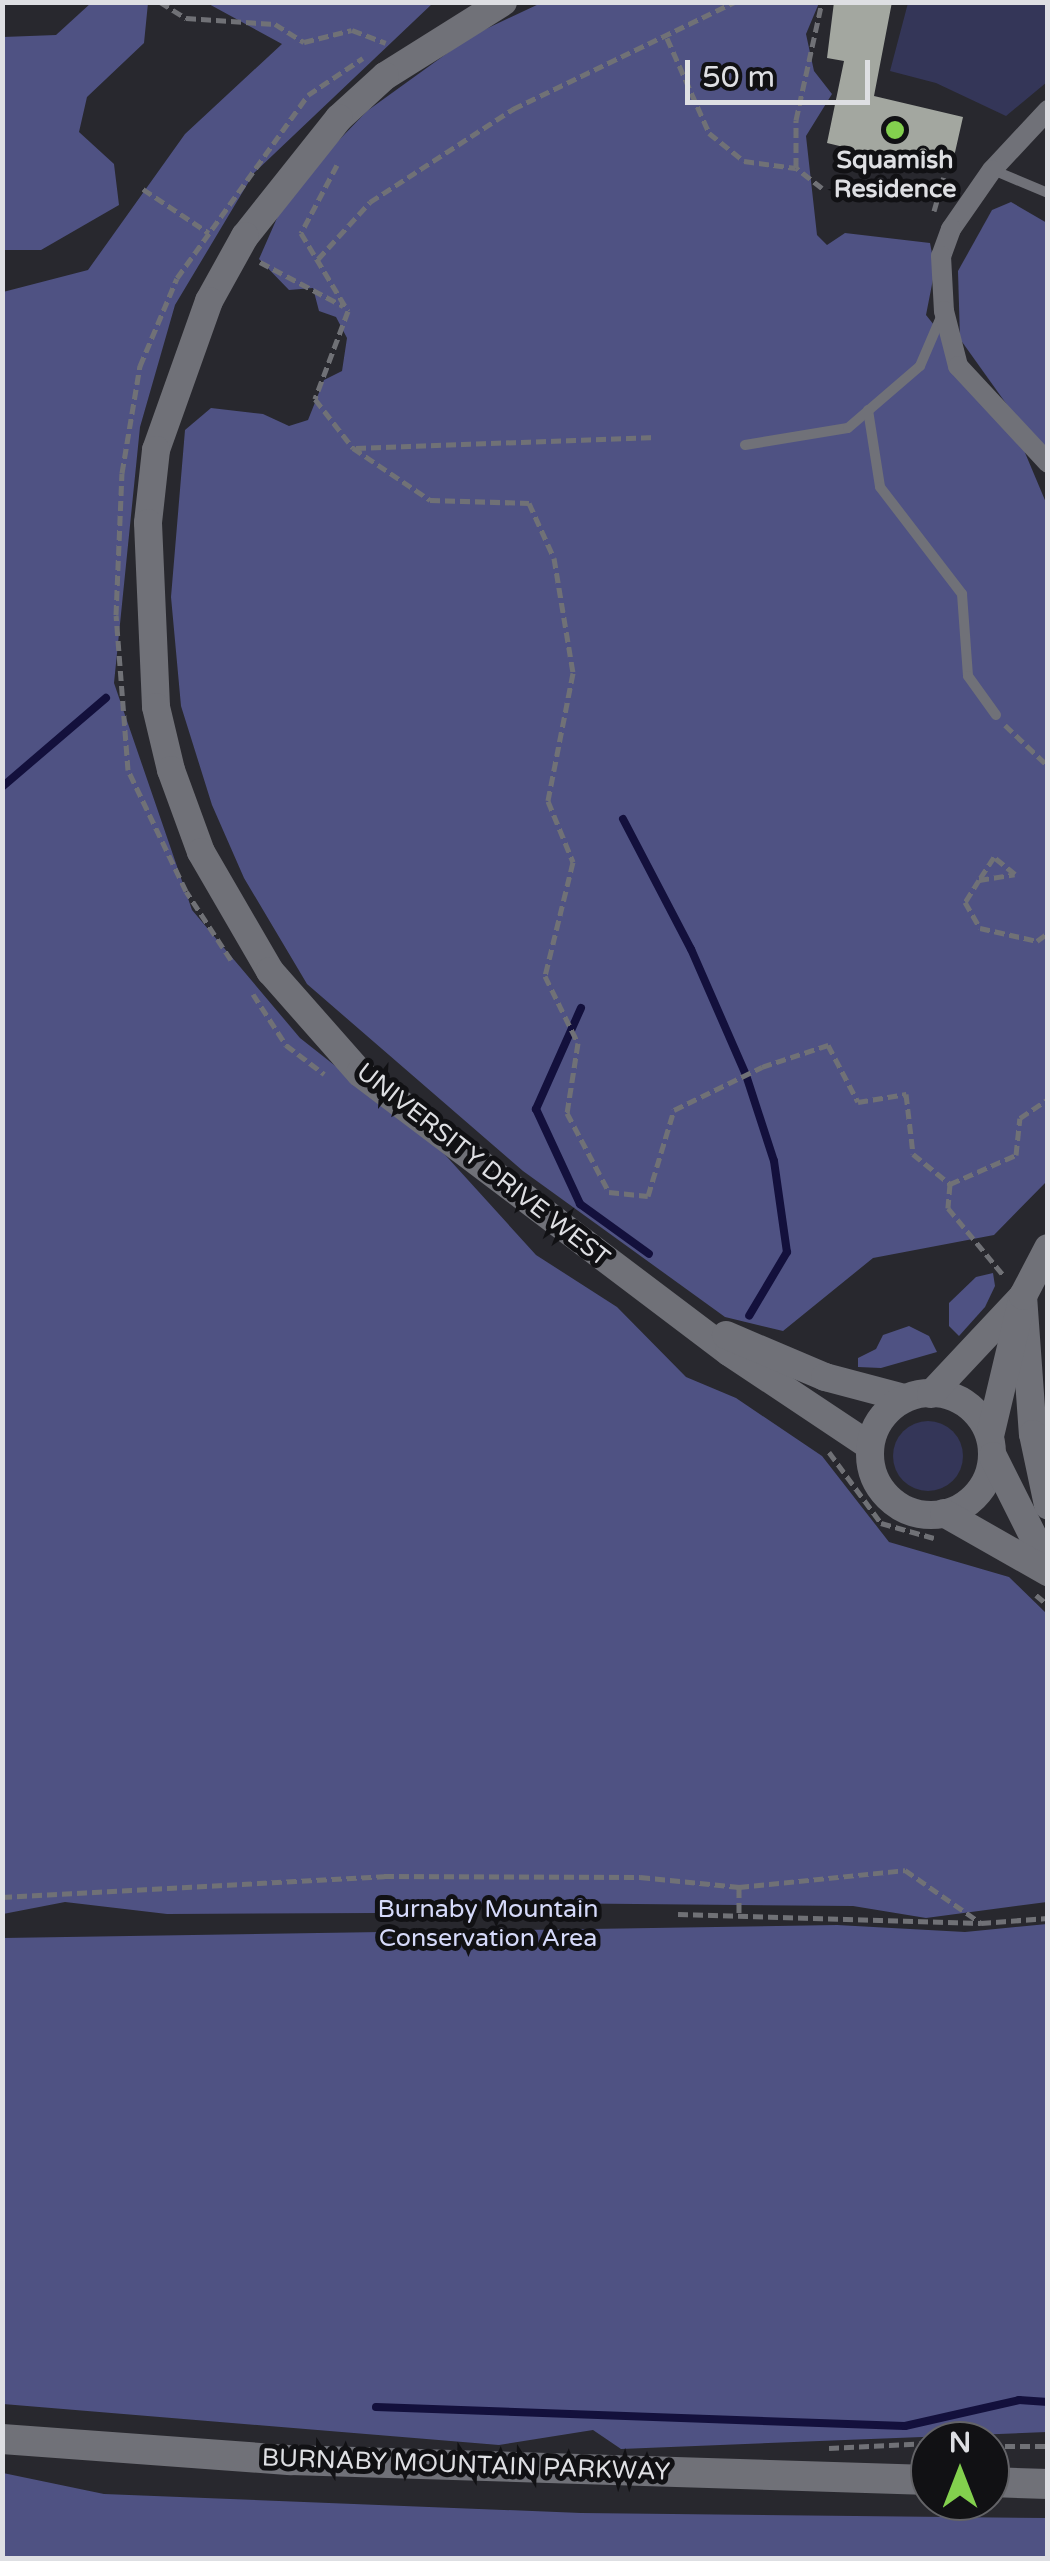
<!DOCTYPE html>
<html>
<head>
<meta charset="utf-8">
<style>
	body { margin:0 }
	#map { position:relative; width:1050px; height:2561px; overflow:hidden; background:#28282e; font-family:"Varela Round",sans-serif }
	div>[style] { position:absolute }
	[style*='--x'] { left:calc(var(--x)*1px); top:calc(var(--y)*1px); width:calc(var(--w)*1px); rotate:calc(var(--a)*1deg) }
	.green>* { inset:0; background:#343658 }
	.round { border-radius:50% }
	.forest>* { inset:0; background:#4f5283 }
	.stream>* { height:8px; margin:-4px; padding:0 4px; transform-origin:4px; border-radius:4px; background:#13103c }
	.building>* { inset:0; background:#a3a7a0 }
	.path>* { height:5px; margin-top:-2.5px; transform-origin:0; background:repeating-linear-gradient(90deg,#707176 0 10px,transparent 0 15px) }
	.service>* { height:10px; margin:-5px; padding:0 5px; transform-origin:5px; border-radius:5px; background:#707178 }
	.minor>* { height:20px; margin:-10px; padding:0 10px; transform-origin:10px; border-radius:10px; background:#707178 }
	.tertiary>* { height:28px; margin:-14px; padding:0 14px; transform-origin:14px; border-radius:14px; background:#707178 }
	.tertiary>.ring { margin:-14px; padding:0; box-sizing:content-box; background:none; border:28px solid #707178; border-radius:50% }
	.secondary>* { height:30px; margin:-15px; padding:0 15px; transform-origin:15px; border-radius:15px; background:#707178 }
	.dots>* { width:28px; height:28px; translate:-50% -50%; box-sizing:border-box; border:5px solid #111114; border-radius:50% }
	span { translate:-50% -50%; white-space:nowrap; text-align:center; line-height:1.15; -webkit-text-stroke:10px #111114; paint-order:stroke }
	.poi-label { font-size:25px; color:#dedfe3; font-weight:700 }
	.street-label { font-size:25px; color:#dedfe3 }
	.park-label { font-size:25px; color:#d6dafa }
	.frame { position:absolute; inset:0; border:5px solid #dedfe3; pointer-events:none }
	.north { position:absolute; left:910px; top:2421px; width:100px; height:100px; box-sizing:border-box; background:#111114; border:2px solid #636367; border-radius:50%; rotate:0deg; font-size:28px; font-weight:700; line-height:40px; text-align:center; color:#dedfe3 }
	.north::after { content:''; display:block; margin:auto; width:35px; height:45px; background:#83d04e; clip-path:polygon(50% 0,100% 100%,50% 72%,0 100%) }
	.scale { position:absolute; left:685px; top:60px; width:185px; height:45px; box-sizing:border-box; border:5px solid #dedfe3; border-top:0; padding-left:12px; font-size:30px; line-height:35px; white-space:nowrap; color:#dedfe3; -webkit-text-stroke:8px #111114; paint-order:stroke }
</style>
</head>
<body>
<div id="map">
	<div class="green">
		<i style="clip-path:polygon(908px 3px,1047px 3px,1047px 82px,1006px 116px,936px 83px,890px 71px)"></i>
		<i class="round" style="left:893px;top:1421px;width:70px;height:70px"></i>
	</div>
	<div class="forest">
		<i style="clip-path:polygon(91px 3px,148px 3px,144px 43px,87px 97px,79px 132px,114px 164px,119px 205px,41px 250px,3px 250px,3px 37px,56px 35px)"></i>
		<i style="clip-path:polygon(207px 3px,433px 3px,254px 173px,175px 305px,140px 427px,114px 683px,192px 910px,300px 1038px,438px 1147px,536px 1255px,617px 1307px,686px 1377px,736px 1398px,822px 1456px,889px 1542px,1009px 1577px,1047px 1614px,1047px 1902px,926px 1918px,853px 1906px,533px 1903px,378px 1913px,167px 1914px,65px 1902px,3px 1914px,3px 292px,88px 270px,185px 134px,282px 44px)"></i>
		<i style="clip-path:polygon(541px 3px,819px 3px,806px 34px,814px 71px,832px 94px,806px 136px,817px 235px,827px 245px,845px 233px,930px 243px,935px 269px,926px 315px,1013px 424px,1047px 505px,1048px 1180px,994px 1235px,873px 1258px,783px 1331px,725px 1317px,523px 1171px,307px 984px,244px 878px,212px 805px,181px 706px,171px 597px,185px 430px,211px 408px,263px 414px,289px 426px,308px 420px,324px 380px,342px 371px,347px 338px,336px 317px,319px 311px,313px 288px,289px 290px,259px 259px,288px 193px,367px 111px,471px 36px)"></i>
		<i style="clip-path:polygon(1011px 202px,1047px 223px,1047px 447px,1035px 444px,960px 339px,958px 271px,992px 210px)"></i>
		<i style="clip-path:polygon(993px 1273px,995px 1286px,985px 1307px,959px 1336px,949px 1326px,949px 1303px,976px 1277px)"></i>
		<i style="clip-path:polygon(909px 1326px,929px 1336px,937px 1352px,881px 1368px,858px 1367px,858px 1358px,876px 1349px,883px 1335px)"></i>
		<i style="clip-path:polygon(1047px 1924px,1047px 2432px,621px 2449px,593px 2430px,499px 2445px,3px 2404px,3px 1938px,837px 1925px,965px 1932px)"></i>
		<i style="clip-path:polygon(3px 2473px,104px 2494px,581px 2513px,1047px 2518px,1047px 2558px,3px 2558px)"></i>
	</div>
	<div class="stream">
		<i style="--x:2;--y:787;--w:137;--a:-40.6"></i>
		<i style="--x:623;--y:819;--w:147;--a:62.4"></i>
		<i style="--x:691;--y:949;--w:137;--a:66.4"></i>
		<i style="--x:746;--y:1075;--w:90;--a:72"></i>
		<i style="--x:774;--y:1161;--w:92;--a:81.9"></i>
		<i style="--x:787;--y:1252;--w:74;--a:120.7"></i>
		<i style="--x:581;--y:1008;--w:111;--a:114"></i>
		<i style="--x:536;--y:1109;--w:105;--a:65.1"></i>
		<i style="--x:580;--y:1204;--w:85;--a:35.9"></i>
		<i style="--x:376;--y:2407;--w:529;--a:2.06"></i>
		<i style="--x:905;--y:2426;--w:117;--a:-12.8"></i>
		<i style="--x:1019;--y:2400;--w:29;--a:4"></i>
	</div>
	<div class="building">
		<i style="clip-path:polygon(834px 2px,892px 2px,874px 96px,963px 117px,951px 170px,851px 157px,852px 149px,827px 143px,844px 61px,827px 58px)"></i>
	</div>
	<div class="path">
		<i style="--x:160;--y:2;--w:31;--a:32"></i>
		<i style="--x:186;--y:18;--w:89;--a:3.9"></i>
		<i style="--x:275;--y:24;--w:34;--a:32"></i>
		<i style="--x:304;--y:42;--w:49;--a:-14"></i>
		<i style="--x:352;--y:30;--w:36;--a:21"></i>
		<i style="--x:667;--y:38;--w:104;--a:66.1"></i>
		<i style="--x:709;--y:133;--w:45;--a:38.7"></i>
		<i style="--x:744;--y:161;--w:52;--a:7.7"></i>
		<i style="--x:337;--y:165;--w:77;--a:117.9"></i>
		<i style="--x:301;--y:233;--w:91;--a:58.9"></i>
		<i style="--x:348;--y:311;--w:94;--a:110.6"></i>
		<i style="--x:315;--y:399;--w:62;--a:52.2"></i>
		<i style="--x:353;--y:448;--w:93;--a:34"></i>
		<i style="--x:430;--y:500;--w:99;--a:1.7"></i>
		<i style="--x:529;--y:503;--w:60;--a:65.6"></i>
		<i style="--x:554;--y:558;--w:117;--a:80.6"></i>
		<i style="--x:573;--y:673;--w:130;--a:101.1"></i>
		<i style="--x:548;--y:801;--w:66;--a:67.7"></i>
		<i style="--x:573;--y:862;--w:117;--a:103.8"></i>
		<i style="--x:545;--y:976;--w:75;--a:63.8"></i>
		<i style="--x:578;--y:1043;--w:71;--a:98.9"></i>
		<i style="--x:567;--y:1113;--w:89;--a:62"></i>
		<i style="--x:609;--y:1192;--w:39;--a:6"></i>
		<i style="--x:648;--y:1196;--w:90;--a:-73.2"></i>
		<i style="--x:674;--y:1110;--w:98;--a:-26"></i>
		<i style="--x:762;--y:1067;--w:70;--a:-18.4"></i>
		<i style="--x:828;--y:1045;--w:64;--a:62.2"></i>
		<i style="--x:858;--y:1102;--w:49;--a:-9.5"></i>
		<i style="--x:906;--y:1094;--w:60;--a:83.3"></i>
		<i style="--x:913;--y:1154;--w:48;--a:39"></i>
		<i style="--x:950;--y:1184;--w:72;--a:-23.7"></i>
		<i style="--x:1016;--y:1155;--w:37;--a:-84"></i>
		<i style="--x:1020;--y:1118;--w:34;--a:-34"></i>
		<i style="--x:822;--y:188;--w:33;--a:-142"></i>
		<i style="--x:796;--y:168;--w:48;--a:-90"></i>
		<i style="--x:796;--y:120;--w:121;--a:-77.6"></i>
		<i style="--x:143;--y:189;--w:79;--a:33.7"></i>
		<i style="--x:934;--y:211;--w:35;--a:-74"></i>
		<i style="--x:318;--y:259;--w:77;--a:-47.6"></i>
		<i style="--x:370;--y:202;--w:171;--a:-33"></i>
		<i style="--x:513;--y:109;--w:246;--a:-25.8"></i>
		<i style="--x:260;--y:262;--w:94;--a:27.9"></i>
		<i style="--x:356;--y:448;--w:300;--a:-2.1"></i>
		<i style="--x:1005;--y:725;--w:59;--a:43.6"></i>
		<i style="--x:979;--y:880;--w:36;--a:-9"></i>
		<i style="--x:1015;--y:874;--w:27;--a:-141"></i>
		<i style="--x:994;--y:857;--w:27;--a:123"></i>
		<i style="--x:979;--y:880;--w:26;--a:122"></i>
		<i style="--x:965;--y:902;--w:30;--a:60"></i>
		<i style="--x:980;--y:928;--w:58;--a:12.8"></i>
		<i style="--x:1037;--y:941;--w:14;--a:-36"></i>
		<i style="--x:231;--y:960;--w:82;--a:-123.1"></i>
		<i style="--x:186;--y:891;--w:134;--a:-115.6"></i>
		<i style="--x:128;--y:770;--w:155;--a:-94.4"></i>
		<i style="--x:116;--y:615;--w:142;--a:-87.6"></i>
		<i style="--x:122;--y:473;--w:109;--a:-80.5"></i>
		<i style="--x:140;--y:366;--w:95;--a:-67.2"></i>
		<i style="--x:177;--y:278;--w:225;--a:-54.4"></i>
		<i style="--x:308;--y:95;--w:66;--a:-33.9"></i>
		<i style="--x:253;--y:994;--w:61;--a:57.1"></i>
		<i style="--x:286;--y:1045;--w:48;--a:37.3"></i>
		<i style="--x:950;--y:1184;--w:24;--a:95"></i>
		<i style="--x:948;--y:1208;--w:88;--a:50.5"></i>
		<i style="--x:829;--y:1452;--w:88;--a:53.8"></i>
		<i style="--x:881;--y:1523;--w:55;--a:15.8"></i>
		<i style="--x:1036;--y:1595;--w:16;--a:40"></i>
		<i style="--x:739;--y:1887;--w:27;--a:90"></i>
		<i style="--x:2;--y:1897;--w:383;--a:-3.1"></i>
		<i style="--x:384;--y:1876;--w:256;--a:0.2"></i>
		<i style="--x:640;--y:1877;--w:100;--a:5.8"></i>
		<i style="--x:739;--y:1887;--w:167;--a:-5.8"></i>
		<i style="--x:905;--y:1870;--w:93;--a:34.9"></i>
		<i style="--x:678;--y:1914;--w:303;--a:1.7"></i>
		<i style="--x:981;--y:1923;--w:67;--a:-4.3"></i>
		<i style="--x:990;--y:2446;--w:58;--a:0"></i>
		<i style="--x:829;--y:2448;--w:101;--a:-2.8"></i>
	</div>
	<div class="service">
		<i style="--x:993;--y:170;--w:60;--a:22.7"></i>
		<i style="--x:868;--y:410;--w:78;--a:81.1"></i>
		<i style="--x:880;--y:487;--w:135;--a:52.5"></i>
		<i style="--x:962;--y:594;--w:82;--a:85.8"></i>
		<i style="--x:968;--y:676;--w:48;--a:54.3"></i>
		<i style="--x:745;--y:445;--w:104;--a:-9.4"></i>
		<i style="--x:848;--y:428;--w:95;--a:-40.7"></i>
		<i style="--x:920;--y:366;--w:53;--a:-66.8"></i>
	</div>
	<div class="minor">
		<i style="--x:1048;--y:110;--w:82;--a:133"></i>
		<i style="--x:992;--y:170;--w:72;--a:124.8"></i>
		<i style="--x:951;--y:229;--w:29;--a:110"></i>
		<i style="--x:941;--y:256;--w:55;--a:86.9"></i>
		<i style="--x:944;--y:311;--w:57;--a:75.7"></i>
		<i style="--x:958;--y:366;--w:132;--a:47.1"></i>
	</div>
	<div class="tertiary">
		<i style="--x:503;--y:2;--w:139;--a:147.9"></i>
		<i style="--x:385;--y:76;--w:62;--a:137.6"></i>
		<i style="--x:339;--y:118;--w:151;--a:128.5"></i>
		<i style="--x:245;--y:236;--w:74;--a:119"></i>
		<i style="--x:209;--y:301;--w:158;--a:109.6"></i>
		<i style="--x:156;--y:450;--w:73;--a:96.3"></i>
		<i style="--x:148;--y:523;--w:184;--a:87.5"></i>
		<i style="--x:156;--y:707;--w:65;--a:76.6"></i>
		<i style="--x:171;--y:770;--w:87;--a:69.9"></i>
		<i style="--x:201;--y:852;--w:138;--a:59.9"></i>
		<i style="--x:270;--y:971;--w:136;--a:48.6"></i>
		<i style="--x:360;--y:1073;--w:463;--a:37.1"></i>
		<i style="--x:729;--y:1352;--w:169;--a:33.7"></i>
		<i style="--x:1023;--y:1296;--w:138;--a:85.9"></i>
		<i style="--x:1033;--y:1434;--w:73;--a:78.1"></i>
		<i style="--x:726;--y:1335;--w:108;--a:23"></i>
		<i style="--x:825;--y:1377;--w:82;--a:14.9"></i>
		<i class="ring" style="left:870px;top:1393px;width:94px;height:94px"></i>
		<i style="--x:931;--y:1394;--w:134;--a:-46.8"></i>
		<i style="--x:990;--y:1436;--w:144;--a:-76.7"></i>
		<i style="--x:1023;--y:1296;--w:54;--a:-62.5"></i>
		<i style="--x:993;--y:1456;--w:123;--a:63.4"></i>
		<i style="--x:944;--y:1513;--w:120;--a:29.6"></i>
	</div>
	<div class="secondary">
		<i style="--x:2;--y:2439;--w:290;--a:4.2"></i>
		<i style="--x:291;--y:2460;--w:639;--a:1.79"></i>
		<i style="--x:990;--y:2482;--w:58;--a:2"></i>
	</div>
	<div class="dots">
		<i style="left:895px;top:130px;background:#83d04e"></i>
	</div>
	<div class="poi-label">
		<span style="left:895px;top:175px">Squamish<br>Residence</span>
	</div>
	<div class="street-label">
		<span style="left:483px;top:1165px;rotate:38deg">UNIVERSITY DRIVE WEST</span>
		<span style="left:466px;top:2465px;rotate:2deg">BURNABY MOUNTAIN PARKWAY</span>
	</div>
	<div class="park-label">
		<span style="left:488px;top:1924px">Burnaby Mountain<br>Conservation Area</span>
	</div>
	<div class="frame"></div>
	<div class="north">N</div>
	<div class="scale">50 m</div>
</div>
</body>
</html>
